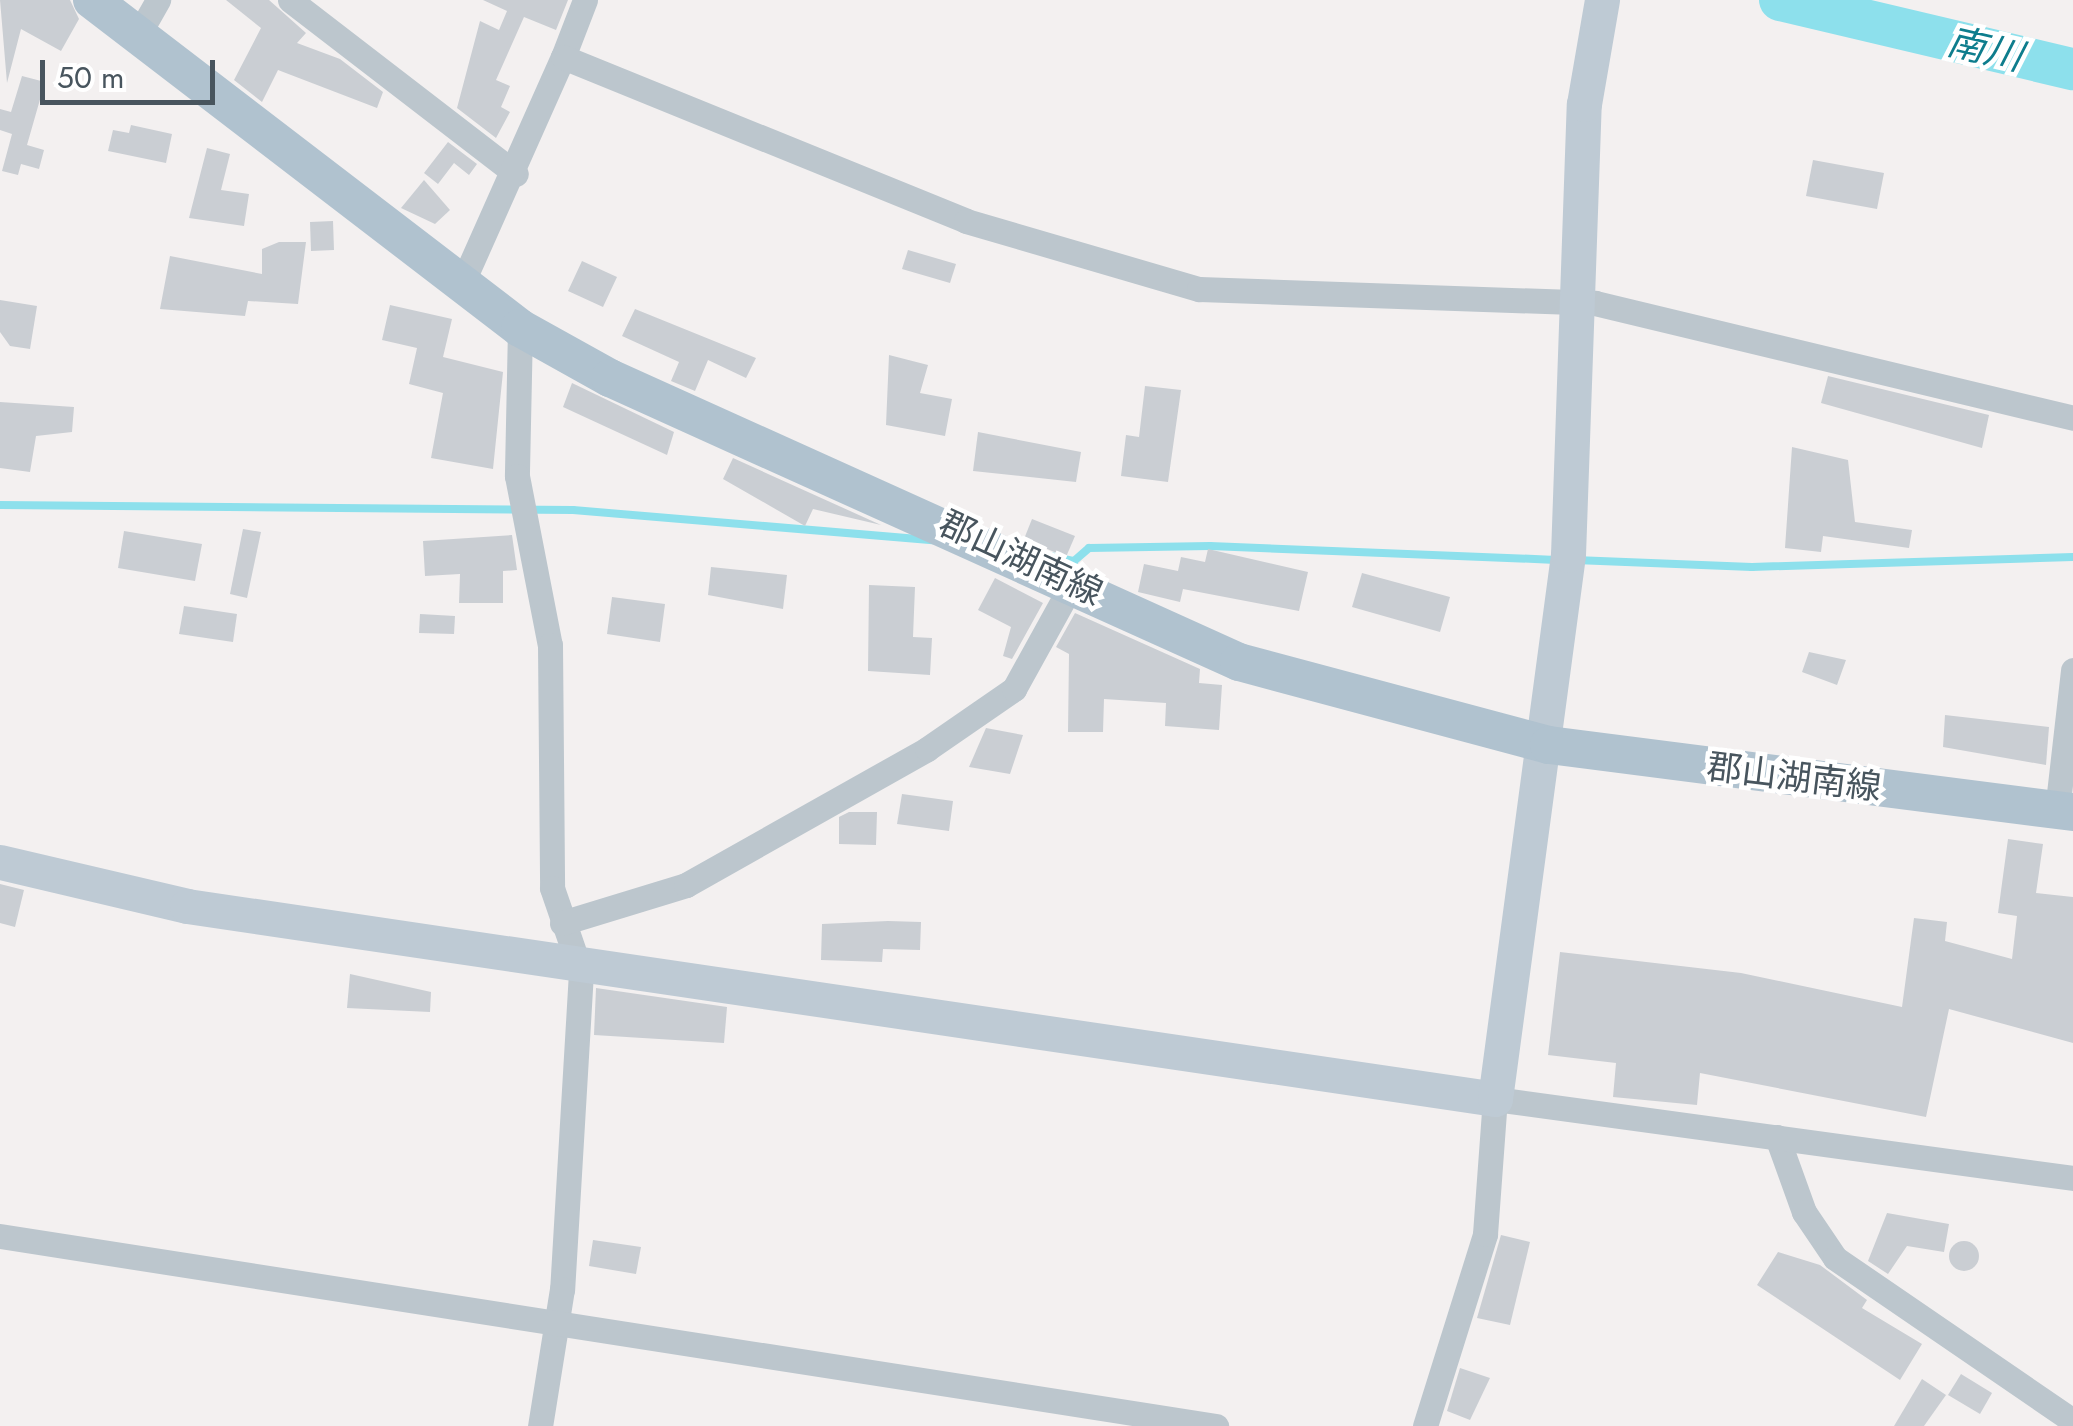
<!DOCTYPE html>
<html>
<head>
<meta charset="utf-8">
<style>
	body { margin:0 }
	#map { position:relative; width:2073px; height:1426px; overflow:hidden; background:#f3f0f0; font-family:Jost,"Noto Sans JP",sans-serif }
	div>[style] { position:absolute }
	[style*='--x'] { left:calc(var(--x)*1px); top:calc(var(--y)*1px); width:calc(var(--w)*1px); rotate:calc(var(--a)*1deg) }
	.stream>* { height:8px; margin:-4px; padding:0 4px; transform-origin:4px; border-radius:4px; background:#8de0ec }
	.river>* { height:42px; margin:-21px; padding:0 21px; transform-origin:21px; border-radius:21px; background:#8de0ec }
	.building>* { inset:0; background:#caced3 }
	.round { border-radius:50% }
	.street>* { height:25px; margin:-12.5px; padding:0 12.5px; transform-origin:12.5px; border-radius:12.5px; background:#bcc6cd }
	.secondary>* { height:35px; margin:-17.5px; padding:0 17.5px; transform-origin:17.5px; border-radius:17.5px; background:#becad4 }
	.primary>* { height:38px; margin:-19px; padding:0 19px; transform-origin:19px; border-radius:19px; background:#b0c2cf }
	span { translate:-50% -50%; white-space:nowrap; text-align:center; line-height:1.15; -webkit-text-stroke:9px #fff; paint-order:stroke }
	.street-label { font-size:35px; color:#48555e }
	.water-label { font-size:38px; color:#0e7d8d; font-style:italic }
	.scale { position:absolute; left:40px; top:60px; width:175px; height:45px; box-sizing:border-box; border:5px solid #48555e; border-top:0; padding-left:12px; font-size:30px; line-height:35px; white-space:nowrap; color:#48555e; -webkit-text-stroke:8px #fff; paint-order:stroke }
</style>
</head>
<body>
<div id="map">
	<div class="stream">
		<i style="--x:0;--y:505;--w:573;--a:0.5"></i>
		<i style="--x:573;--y:510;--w:361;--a:4.8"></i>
		<i style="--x:1041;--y:554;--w:34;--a:12"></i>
		<i style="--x:1074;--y:561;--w:20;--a:-41"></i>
		<i style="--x:1089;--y:548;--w:121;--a:-0.9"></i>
		<i style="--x:1210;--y:546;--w:346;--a:2.3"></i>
		<i style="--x:1575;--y:560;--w:177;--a:2.3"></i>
		<i style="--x:1752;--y:567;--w:321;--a:-1.8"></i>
	</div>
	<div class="river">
		<i style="--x:1780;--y:0;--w:301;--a:13.3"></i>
	</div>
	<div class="building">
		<i style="clip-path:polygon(0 0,70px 0,79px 19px,61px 51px,21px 29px,7px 83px)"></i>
		<i style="clip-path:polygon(226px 0,269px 0,306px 33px,297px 43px,340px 59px,383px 92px,377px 108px,278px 70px,262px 102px,234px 80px,261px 28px)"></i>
		<i style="clip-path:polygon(483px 0,568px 0,556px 30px,524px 17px,496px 80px,510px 86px,501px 107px,510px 112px,496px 138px,457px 108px,480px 21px,499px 30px,507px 11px)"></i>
		<i style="clip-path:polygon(22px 76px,45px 82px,27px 145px,44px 150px,39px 169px,21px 164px,18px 175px,2px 171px,12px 134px,0 130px,0 109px,11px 112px)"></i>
		<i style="clip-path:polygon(131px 125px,172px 134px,166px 163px,108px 151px,113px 130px,129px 133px)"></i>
		<i style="clip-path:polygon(448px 142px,477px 164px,469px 175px,454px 163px,438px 184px,424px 173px)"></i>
		<i style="clip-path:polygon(207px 148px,230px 154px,221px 190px,249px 194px,244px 226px,189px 218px)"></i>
		<i style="clip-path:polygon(1813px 160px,1884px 173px,1877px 209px,1806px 196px)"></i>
		<i style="clip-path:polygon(424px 180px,450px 210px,435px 224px,401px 208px)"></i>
		<i style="clip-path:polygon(333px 221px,334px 250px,311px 251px,310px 222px)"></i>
		<i style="clip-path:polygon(279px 242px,306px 242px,298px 304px,248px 301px,245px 316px,160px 309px,170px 256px,262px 274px,262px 249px)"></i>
		<i style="clip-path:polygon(908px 250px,956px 264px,950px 283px,902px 269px)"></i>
		<i style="clip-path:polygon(582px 261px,617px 277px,603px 307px,568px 291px)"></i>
		<i style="clip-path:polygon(0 300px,37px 306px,30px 349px,10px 346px,0 332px)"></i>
		<i style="clip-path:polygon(390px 305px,452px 319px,443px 357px,503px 372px,493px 469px,431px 458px,443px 393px,409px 384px,417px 348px,382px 340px)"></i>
		<i style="clip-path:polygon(635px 309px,756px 358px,746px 378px,708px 360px,695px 391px,671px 381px,679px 362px,622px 336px)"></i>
		<i style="clip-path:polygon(889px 355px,928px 365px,920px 393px,952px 399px,945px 436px,886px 425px)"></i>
		<i style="clip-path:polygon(1828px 376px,1989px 415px,1982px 448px,1821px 403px)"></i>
		<i style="clip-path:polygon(572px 383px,674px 432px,667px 455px,563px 407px)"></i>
		<i style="clip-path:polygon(1145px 386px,1181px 390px,1168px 482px,1121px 476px,1126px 435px,1139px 437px)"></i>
		<i style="clip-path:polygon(0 402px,74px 407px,72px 432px,36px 436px,30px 472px,0 468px)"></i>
		<i style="clip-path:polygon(978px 432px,1081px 452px,1076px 482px,973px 471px)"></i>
		<i style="clip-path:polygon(1792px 447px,1848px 460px,1855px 522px,1912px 530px,1909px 548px,1823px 536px,1821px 552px,1785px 548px)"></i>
		<i style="clip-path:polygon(733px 458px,881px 525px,813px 509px,805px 526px,723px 479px)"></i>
		<i style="clip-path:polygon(1032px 519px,1075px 536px,1066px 557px,1024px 539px)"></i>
		<i style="clip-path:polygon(243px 529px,261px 532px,247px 598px,230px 594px)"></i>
		<i style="clip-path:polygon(124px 531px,202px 544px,195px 581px,118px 568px)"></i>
		<i style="clip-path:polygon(512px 535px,517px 570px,503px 571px,503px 603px,459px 603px,460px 574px,425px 576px,423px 541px)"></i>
		<i style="clip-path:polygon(1208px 549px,1308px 572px,1299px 611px,1183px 589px,1180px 602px,1138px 592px,1144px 564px,1178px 571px,1181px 557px,1205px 562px)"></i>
		<i style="clip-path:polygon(711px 567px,787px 575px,783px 609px,708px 595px)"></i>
		<i style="clip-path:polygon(1362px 573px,1450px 597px,1440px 632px,1352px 607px)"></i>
		<i style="clip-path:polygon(995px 578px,1043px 603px,1012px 659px,1003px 656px,1011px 627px,978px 610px)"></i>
		<i style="clip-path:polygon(869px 585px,915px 587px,913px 637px,932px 638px,930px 675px,868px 671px)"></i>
		<i style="clip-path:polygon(612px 597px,665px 604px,660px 642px,607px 634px)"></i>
		<i style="clip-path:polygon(184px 606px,237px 614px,233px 642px,179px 634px)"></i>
		<i style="clip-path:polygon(1075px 613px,1200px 669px,1199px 683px,1222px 685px,1219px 730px,1165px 726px,1166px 703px,1104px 699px,1103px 732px,1068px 732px,1069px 654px,1056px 647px)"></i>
		<i style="clip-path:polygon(420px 614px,455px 616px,454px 634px,419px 633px)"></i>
		<i style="clip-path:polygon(1809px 652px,1846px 660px,1837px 685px,1802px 672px)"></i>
		<i style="clip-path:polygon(1945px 715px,2049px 727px,2046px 765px,1943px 747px)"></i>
		<i style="clip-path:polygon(986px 728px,1023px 735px,1010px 774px,969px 767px)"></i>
		<i style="clip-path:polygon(902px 794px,953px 801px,949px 831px,897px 824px)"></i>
		<i style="clip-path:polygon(849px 812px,877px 812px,876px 845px,839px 844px,839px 817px)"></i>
		<i style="clip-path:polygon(2008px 839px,2043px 844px,2036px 893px,2073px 897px,2073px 1043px,1949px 1009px,1926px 1117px,1700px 1073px,1697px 1105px,1613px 1097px,1616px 1063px,1548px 1055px,1560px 952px,1741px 973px,1902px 1007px,1914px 918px,1947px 922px,1945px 941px,2012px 959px,2017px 916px,1998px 913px)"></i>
		<i style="clip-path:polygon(0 884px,24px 890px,15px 927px,0 923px)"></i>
		<i style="clip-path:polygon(888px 921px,921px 922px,920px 950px,883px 949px,882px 962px,821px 960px,822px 924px)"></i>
		<i style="clip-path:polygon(350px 974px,431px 992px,430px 1012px,347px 1008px)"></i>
		<i style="clip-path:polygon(596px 988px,727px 1007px,724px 1043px,594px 1035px)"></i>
		<i style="clip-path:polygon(1887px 1213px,1949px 1224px,1944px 1252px,1907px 1246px,1888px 1274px,1868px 1261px)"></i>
		<i style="clip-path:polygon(1501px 1235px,1530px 1242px,1510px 1325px,1477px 1318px)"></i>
		<i style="clip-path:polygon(593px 1240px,641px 1247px,636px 1274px,589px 1266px)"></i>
		<i class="round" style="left:1949px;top:1241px;width:30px;height:30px"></i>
		<i style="clip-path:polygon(1778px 1252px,1820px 1265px,1867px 1300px,1862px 1308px,1922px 1344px,1900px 1380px,1757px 1285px)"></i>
		<i style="clip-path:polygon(1460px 1368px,1490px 1378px,1470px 1420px,1447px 1411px)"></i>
		<i style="clip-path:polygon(1961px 1374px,1992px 1393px,1980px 1414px,1948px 1395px)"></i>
		<i style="clip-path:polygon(1922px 1379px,1946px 1395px,1924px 1426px,1894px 1426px)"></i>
	</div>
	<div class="street">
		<i style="--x:290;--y:0;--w:285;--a:37.6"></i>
		<i style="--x:137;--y:37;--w:43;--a:-60.4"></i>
		<i style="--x:563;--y:57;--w:61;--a:-68.9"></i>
		<i style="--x:460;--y:288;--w:253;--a:-66"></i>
		<i style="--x:563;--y:57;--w:435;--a:22.1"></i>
		<i style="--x:966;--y:221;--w:243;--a:16.3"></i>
		<i style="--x:1199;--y:289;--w:396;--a:2"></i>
		<i style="--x:1595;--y:303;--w:492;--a:13.5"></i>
		<i style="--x:520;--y:328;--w:148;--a:91.2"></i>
		<i style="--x:517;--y:476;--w:172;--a:79"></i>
		<i style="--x:550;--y:645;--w:243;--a:89.5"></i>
		<i style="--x:552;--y:888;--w:89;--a:71"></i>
		<i style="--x:581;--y:972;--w:318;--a:93.4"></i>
		<i style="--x:562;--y:1289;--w:139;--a:99.1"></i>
		<i style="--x:2057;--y:811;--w:142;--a:-83.5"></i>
		<i style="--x:562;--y:923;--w:130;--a:-17"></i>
		<i style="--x:686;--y:885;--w:277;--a:-29.4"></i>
		<i style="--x:927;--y:749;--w:106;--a:-34.6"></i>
		<i style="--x:1014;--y:689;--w:122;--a:-61.1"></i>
		<i style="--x:1777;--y:1137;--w:80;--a:70.2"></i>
		<i style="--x:1804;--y:1212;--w:55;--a:56"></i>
		<i style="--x:1835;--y:1258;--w:288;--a:34.4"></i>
		<i style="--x:0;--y:1236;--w:1231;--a:8.88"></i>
		<i style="--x:1425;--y:1426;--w:201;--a:-72.6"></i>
		<i style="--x:1485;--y:1234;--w:135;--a:-85.8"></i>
		<i style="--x:1495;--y:1099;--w:583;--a:7.78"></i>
	</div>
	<div class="secondary">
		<i style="--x:0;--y:862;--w:192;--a:13.2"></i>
		<i style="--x:187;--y:906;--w:1322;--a:8.39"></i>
		<i style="--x:1495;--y:1099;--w:549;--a:-82.36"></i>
		<i style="--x:1568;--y:555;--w:451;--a:-88"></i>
		<i style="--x:1584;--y:104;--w:106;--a:-80.2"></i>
	</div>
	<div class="primary">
		<i style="--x:92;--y:0;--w:539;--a:37.46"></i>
		<i style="--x:520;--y:328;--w:103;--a:29.1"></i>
		<i style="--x:610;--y:378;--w:690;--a:24.3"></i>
		<i style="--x:1239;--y:662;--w:321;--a:15"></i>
		<i style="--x:1549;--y:745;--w:528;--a:7.29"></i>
	</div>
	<div class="street-label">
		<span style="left:1021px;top:558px;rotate:25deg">郡山湖南線</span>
		<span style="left:1794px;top:777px;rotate:7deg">郡山湖南線</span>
	</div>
	<div class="water-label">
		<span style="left:1985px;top:49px;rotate:13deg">南川</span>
	</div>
	<div class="scale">50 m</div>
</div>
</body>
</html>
